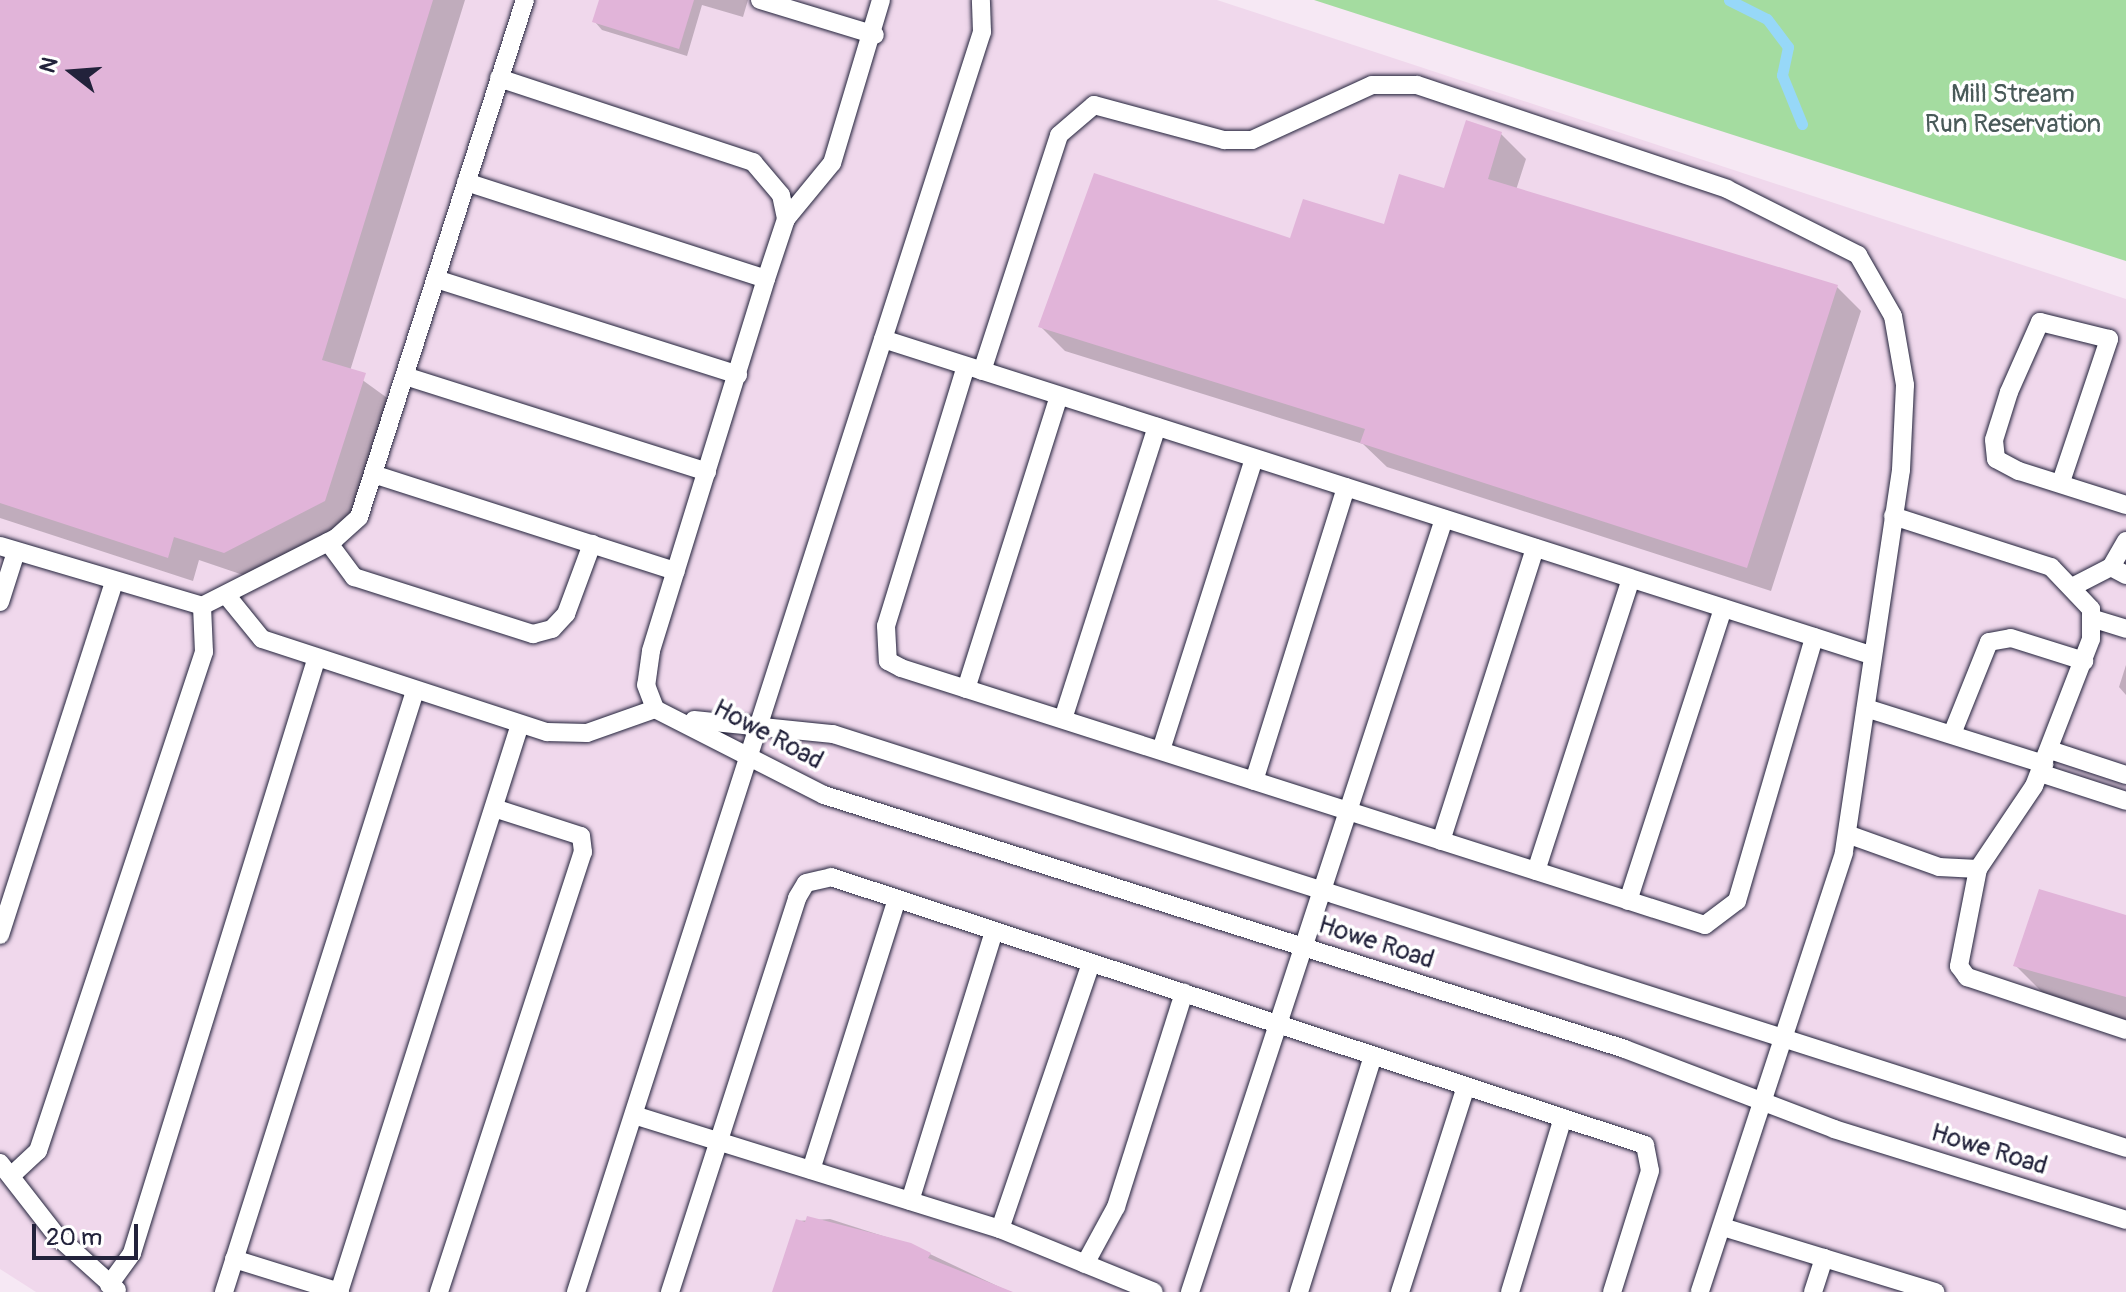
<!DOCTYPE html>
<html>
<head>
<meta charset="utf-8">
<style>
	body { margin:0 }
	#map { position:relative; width:2126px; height:1292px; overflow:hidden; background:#f6e8f4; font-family:Pangolin,sans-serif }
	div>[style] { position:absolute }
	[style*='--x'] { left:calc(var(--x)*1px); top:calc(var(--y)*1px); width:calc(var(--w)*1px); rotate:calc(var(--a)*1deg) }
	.built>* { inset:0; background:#f0d8ec }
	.green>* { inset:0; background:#a4dca0 }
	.shadow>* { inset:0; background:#0003 }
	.stream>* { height:11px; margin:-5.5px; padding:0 5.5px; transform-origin:5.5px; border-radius:5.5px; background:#97d8f8 }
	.building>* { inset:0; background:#e1b4d9 }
	.roads { filter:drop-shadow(0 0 2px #22223b) drop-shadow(0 0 2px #22223b) }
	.lane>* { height:18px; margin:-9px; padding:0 9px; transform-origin:9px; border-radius:9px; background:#fff }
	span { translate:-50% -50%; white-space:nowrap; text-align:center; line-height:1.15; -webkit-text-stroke:7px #fff; paint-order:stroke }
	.park-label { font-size:26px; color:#495a59 }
	.street-label { font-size:26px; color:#22223b }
	.north { position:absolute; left:32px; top:32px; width:80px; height:80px; -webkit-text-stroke:6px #fff; paint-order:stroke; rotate:287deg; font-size:22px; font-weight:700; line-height:32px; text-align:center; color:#22223b }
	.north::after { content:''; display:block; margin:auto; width:28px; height:36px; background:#22223b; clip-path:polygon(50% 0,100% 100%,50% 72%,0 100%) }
	.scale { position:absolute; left:32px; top:1224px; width:106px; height:36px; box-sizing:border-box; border:4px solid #22223b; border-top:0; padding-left:10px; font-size:24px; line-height:28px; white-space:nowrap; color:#22223b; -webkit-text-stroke:6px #fff; paint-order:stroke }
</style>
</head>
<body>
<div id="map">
	<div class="built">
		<i style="clip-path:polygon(0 0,1217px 0,2126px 299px,2126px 1292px,36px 1292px,0 1269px)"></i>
	</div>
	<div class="green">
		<i style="clip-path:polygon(1314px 0,2126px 0,2126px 261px,1469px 50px)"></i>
	</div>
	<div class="shadow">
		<i style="clip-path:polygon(0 0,465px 0,350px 371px,390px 400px,349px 526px,249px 577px,199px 560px,193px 581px,0 518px)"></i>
		<i style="clip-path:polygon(601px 0,748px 0,743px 17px,702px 5px,687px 56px,602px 30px,595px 22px)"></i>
		<i style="clip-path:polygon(1501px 134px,1526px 159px,1516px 190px,1836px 286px,1861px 311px,1771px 591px,1387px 467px,1363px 444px,1065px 351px,1040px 326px,1292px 241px,1385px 227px,1445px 191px)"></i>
		<i style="clip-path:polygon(2126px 665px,2126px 695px,2119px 687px)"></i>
		<i style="clip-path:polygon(2126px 917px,2126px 1020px,2047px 997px,2015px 965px)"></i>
		<i style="clip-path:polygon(830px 1219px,911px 1245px,1010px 1292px,775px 1292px,797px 1221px)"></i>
	</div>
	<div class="stream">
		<i style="--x:1729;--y:0;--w:42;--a:26.6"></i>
		<i style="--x:1767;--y:19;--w:35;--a:53"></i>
		<i style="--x:1788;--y:47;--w:29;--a:102"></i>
		<i style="--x:1782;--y:75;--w:53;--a:67.8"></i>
	</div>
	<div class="building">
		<i style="clip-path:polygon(0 0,433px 0,322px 360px,366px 373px,325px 501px,224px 553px,174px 537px,168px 558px,0 503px)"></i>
		<i style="clip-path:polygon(599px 0,694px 0,679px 49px,592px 22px)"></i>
		<i style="clip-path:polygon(1466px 120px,1502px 132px,1488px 179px,1838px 285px,1747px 568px,1360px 443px,1365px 429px,1038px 327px,1094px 173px,1290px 238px,1303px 199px,1384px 224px,1399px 174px,1444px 188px)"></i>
		<i style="clip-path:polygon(2039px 889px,2126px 915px,2126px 997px,2013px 966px)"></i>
		<i style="clip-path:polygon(807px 1216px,911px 1243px,931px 1253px,928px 1258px,1013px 1292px,772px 1292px,796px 1219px,805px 1222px)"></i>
	</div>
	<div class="roads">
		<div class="lane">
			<i style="--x:760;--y:0;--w:120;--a:16.9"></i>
			<i style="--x:881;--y:0;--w:170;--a:106.7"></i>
			<i style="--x:832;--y:163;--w:72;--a:129.4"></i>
			<i style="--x:786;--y:219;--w:63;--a:108.4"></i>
			<i style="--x:766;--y:279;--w:389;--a:107.2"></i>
			<i style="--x:651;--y:651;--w:34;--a:98"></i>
			<i style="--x:646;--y:685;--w:26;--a:69"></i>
			<i style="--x:655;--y:709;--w:190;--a:27"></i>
			<i style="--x:824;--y:795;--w:840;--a:17.59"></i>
			<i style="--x:1625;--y:1049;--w:224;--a:20.9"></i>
			<i style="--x:1834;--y:1129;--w:306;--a:17.3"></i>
			<i style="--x:499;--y:78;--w:268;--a:18.3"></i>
			<i style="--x:753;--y:162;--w:43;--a:49.7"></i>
			<i style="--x:781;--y:195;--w:25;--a:78"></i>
			<i style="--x:466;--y:182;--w:315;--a:17.9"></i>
			<i style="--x:436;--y:279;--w:317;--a:17.6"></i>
			<i style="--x:883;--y:339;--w:1037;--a:17.74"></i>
			<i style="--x:966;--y:366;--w:272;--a:107.1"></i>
			<i style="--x:886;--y:626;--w:35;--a:87"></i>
			<i style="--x:888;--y:661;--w:15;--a:28"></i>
			<i style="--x:901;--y:668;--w:844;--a:17.73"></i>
			<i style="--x:1705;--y:925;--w:40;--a:-37"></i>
			<i style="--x:1737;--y:901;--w:275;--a:-73.7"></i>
			<i style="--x:982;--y:371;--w:248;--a:-71.9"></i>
			<i style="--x:1059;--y:135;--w:46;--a:-40.6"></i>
			<i style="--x:1094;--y:105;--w:135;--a:15.1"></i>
			<i style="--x:1224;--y:140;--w:28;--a:0"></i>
			<i style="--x:1252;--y:140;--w:132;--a:-24.6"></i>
			<i style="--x:1372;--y:85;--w:45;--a:0"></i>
			<i style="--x:1417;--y:85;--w:327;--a:18.5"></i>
			<i style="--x:1727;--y:189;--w:147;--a:26.7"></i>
			<i style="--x:1858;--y:255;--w:70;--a:60.2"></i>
			<i style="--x:1893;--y:316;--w:70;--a:80.1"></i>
			<i style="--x:1905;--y:385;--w:85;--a:92.7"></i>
			<i style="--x:1901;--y:470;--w:387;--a:98.5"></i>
			<i style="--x:1844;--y:853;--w:462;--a:108.2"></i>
			<i style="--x:405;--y:376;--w:317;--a:17.6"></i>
			<i style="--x:373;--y:474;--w:318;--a:17.8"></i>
			<i style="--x:2061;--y:482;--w:151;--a:-71.4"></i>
			<i style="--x:2109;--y:339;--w:71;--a:-166.2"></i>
			<i style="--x:2040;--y:322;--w:77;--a:113.9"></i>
			<i style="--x:2009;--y:392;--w:50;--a:107.4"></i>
			<i style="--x:1994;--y:440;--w:19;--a:84"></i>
			<i style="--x:1996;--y:459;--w:26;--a:28"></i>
			<i style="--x:2019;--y:471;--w:112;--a:17.6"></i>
			<i style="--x:328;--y:542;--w:44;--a:53.4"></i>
			<i style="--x:354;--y:577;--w:188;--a:17.7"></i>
			<i style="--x:533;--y:634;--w:20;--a:-15"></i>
			<i style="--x:552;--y:629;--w:21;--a:-47"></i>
			<i style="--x:566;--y:614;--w:75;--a:-69.6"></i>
			<i style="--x:0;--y:546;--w:211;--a:16.5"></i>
			<i style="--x:202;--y:606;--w:150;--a:-26.9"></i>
			<i style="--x:336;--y:538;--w:31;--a:-42"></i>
			<i style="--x:359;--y:517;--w:543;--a:-72.2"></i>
			<i style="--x:2111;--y:567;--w:30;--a:-60"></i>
			<i style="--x:2074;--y:586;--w:42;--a:-27.2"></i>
			<i style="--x:2111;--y:567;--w:17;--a:28"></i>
			<i style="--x:227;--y:596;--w:55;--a:50.9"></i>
			<i style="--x:262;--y:639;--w:300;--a:18.1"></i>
			<i style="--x:547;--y:732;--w:40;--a:1.4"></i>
			<i style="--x:587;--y:733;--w:72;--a:-19.4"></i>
			<i style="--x:0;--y:602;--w:52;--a:-72.3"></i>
			<i style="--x:2091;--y:618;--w:37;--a:17"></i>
			<i style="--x:966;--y:689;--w:307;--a:-72.4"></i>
			<i style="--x:1866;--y:708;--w:187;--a:17.5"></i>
			<i style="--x:1063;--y:719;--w:307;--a:-72.2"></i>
			<i style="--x:694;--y:720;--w:140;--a:5.8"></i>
			<i style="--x:833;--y:734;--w:1358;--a:17.75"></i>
			<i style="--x:1952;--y:734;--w:99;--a:-68.1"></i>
			<i style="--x:1989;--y:642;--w:22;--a:-10"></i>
			<i style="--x:2011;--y:638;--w:77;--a:17.5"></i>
			<i style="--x:1161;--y:750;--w:306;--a:-72.3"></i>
			<i style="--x:2050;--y:750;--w:80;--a:18.2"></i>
			<i style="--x:2040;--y:773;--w:90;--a:18"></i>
			<i style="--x:1254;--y:781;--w:308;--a:-72.6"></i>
			<i style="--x:1847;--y:834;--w:98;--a:19.7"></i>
			<i style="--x:1939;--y:867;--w:39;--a:3"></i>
			<i style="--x:1978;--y:869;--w:100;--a:-56"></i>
			<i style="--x:2034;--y:786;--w:158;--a:-68.8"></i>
			<i style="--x:2091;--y:639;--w:30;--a:-90"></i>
			<i style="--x:2091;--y:609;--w:58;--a:-133.6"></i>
			<i style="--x:2051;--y:567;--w:166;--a:-162.1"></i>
			<i style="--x:1441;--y:841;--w:308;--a:-72.2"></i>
			<i style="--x:1978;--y:869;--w:99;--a:101.1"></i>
			<i style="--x:1959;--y:966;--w:14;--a:54"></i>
			<i style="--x:1967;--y:977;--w:168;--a:18.4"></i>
			<i style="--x:1536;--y:871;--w:307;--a:-72"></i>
			<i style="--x:1628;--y:901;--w:308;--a:-72"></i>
			<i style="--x:0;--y:935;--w:372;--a:-72.1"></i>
			<i style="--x:634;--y:1115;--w:383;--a:17.3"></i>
			<i style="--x:1000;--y:1229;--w:166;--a:22.2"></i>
			<i style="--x:0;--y:1163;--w:91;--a:52.1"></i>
			<i style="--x:56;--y:1235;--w:82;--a:42"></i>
			<i style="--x:811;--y:1170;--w:284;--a:-72.4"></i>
			<i style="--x:11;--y:1176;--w:37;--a:-43"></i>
			<i style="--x:38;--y:1151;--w:526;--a:-71.6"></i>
			<i style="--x:204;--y:652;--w:46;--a:-92.5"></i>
			<i style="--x:910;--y:1201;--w:283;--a:-72.7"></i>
			<i style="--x:1726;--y:1228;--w:219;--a:17"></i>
			<i style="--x:1000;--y:1229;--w:281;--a:-71.1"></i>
			<i style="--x:234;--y:1259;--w:111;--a:17.3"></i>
			<i style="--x:1085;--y:1264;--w:65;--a:-61.5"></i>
			<i style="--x:1116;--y:1207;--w:225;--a:-72.4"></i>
			<i style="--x:109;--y:1285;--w:39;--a:-54"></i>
			<i style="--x:132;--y:1253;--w:621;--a:-72.76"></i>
			<i style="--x:224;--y:1292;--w:631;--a:-72.37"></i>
			<i style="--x:339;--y:1292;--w:596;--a:-72.32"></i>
			<i style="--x:439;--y:1292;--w:463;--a:-71.9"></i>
			<i style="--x:583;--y:852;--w:16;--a:-97"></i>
			<i style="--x:581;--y:836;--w:91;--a:-162.2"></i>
			<i style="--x:576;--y:1292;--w:1324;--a:-72.14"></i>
			<i style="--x:982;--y:32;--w:32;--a:-92"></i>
			<i style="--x:670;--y:1292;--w:414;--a:-72.1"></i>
			<i style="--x:797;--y:898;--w:17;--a:-59"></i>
			<i style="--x:806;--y:883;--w:26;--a:-13"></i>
			<i style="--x:831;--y:877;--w:857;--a:18.22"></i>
			<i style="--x:1645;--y:1145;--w:26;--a:79"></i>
			<i style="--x:1650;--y:1171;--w:127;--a:107.4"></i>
			<i style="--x:1190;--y:1292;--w:814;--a:-71.81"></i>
			<i style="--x:1299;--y:1292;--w:247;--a:-72.6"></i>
			<i style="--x:1400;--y:1292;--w:216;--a:-72.2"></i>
			<i style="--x:1510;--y:1292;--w:182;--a:-73.1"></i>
			<i style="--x:1813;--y:1292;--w:36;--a:-72"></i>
		</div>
	</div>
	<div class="park-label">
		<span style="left:2013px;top:110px">Mill Stream<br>Run Reservation</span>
	</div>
	<div class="street-label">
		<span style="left:768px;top:735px;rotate:28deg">Howe Road</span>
		<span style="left:1376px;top:943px;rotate:18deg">Howe Road</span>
		<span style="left:1989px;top:1150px;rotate:17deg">Howe Road</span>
	</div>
	<div class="north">N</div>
	<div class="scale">20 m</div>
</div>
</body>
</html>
